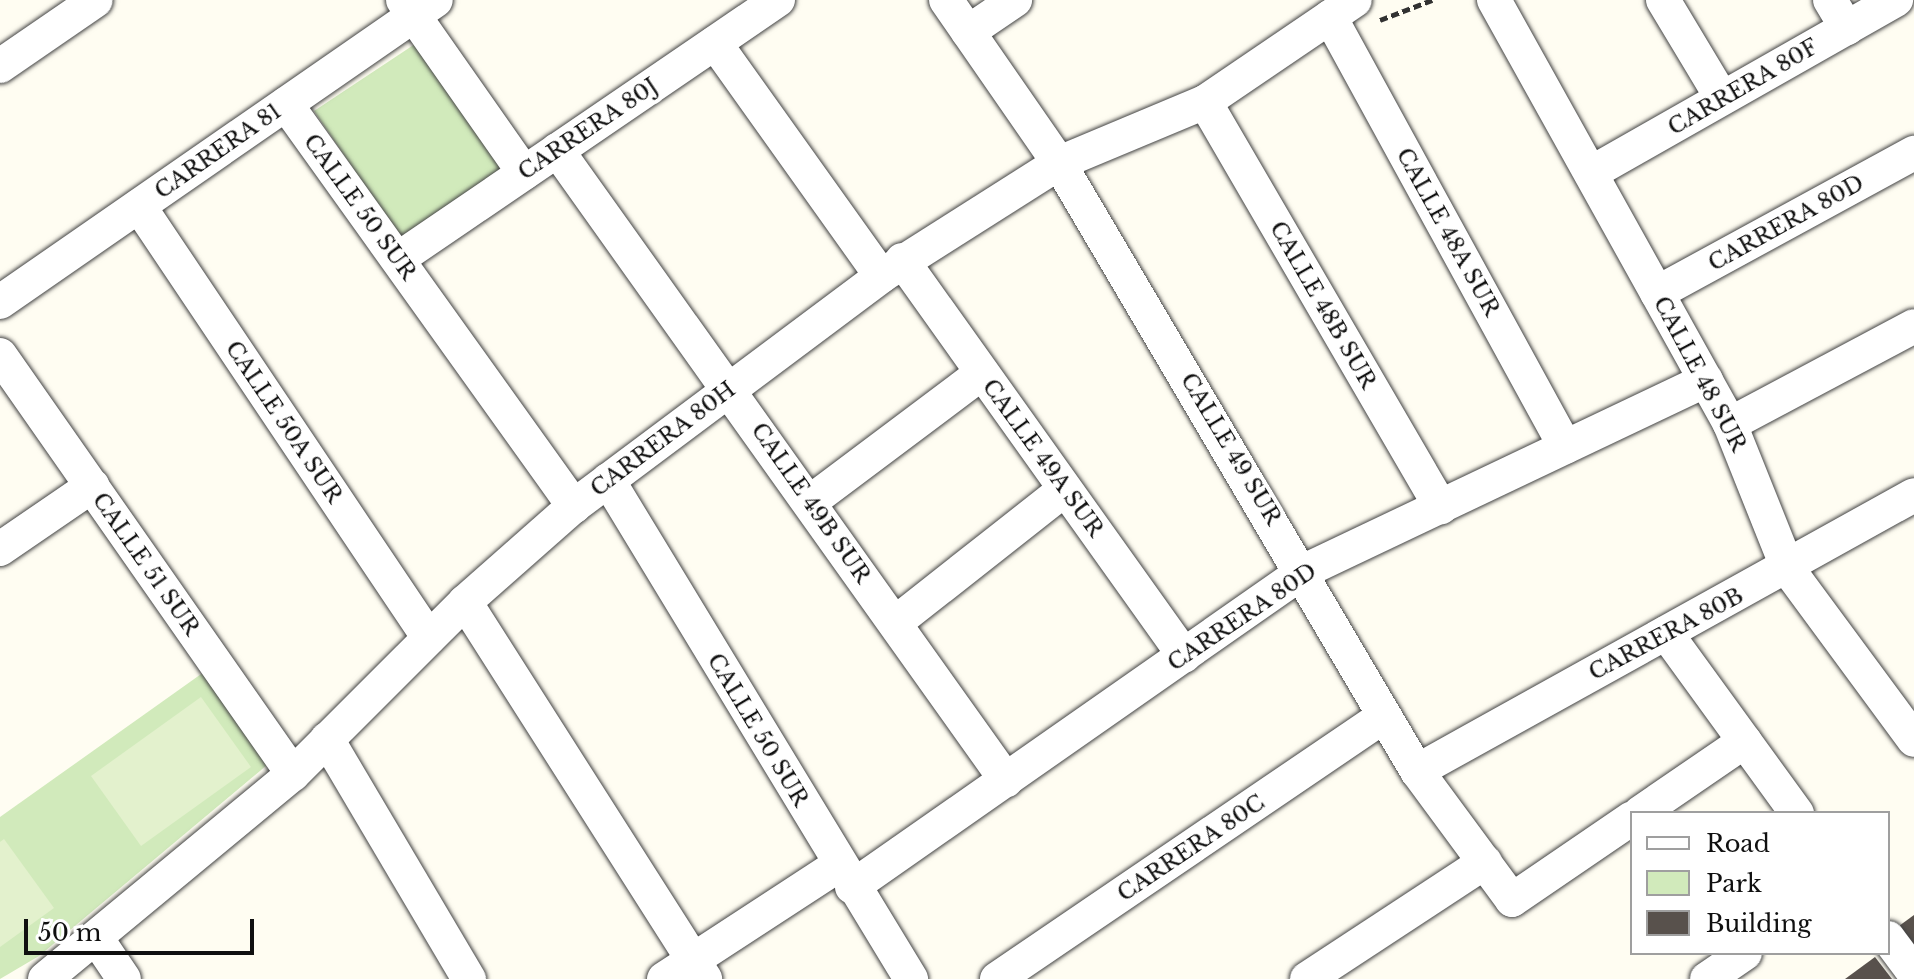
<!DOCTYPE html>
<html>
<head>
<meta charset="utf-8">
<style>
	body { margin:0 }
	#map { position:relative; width:1914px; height:979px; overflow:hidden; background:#fffdf2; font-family:"Libre Baskerville",serif }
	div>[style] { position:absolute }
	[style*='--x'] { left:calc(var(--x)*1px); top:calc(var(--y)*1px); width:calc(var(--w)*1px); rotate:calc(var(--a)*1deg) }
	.green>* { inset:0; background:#d1eabb }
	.pitch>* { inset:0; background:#e3f1cd }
	.building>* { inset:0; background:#58514c }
	.path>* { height:5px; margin-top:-2.5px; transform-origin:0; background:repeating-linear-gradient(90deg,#323232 0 8px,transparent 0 12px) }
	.roads { filter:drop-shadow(0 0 2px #434343) drop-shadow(0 0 2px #434343) }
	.minor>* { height:34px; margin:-17px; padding:0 17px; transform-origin:17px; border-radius:17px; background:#fff }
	span { translate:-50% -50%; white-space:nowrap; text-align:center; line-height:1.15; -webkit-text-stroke:8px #fff; paint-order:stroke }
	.street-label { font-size:22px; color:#101010 }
	.legend { position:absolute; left:1630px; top:811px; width:260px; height:144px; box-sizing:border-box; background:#fff; border:2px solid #9f9f9f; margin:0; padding:10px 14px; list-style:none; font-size:24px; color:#101010 }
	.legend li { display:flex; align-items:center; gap:16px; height:40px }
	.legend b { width:40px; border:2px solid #9f9f9f }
	.scale { position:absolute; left:24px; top:919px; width:230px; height:36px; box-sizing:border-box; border:4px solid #101010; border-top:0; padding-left:10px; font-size:24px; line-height:28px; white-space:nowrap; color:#101010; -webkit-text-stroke:6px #fff; paint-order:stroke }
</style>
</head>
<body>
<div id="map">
	<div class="green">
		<i style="clip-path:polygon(418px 42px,507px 174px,404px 243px,314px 111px)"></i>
		<i style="clip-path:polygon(204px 672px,267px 765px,39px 956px,0 979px,0 817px)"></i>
	</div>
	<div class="pitch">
		<i style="clip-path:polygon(201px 697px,251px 767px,141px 846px,91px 776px)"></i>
		<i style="clip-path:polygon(4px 839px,54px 908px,0 947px,0 842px)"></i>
	</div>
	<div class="building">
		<i style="clip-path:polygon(1914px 915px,1914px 946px,1899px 926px)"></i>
		<i style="clip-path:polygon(1875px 957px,1892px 979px,1845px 979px)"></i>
	</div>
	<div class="path">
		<i style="--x:1380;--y:20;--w:56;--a:-21"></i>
	</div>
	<div class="roads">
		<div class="minor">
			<i style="--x:403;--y:0;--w:211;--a:55"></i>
			<i style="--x:946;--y:0;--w:198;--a:55.3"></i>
			<i style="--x:1059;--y:163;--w:706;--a:59.51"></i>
			<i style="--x:1417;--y:771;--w:160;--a:53.6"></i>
			<i style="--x:1512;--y:900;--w:145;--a:-34.3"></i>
			<i style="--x:1494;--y:0;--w:485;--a:60.9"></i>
			<i style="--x:1730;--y:424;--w:156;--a:68.2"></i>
			<i style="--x:1788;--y:569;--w:212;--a:53.6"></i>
			<i style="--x:1663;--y:0;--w:114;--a:59"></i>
			<i style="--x:1830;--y:0;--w:33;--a:59"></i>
			<i style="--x:1330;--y:17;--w:490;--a:61.3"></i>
			<i style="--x:968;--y:32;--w:57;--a:-34.2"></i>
			<i style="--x:715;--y:43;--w:286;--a:54.5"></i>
			<i style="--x:0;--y:66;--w:116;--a:-34.5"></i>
			<i style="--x:1205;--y:102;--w:469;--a:59.8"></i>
			<i style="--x:286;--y:104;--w:495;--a:54.4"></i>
			<i style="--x:557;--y:150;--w:774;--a:54.52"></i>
			<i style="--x:1591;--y:173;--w:351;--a:-29.6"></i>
			<i style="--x:139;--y:206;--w:520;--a:56.13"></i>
			<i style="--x:398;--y:259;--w:460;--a:-34.3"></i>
			<i style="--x:902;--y:260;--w:486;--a:54.5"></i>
			<i style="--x:1657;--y:293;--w:293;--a:-28.6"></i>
			<i style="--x:0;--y:302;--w:530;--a:-34.71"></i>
			<i style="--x:0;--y:355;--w:511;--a:55.04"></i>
			<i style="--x:1730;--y:424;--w:208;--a:-28"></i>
			<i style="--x:608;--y:480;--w:584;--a:58.73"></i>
			<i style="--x:810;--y:502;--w:215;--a:-36.9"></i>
			<i style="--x:0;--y:549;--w:112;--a:-34.4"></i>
			<i style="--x:465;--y:602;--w:447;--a:57.5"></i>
			<i style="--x:895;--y:623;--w:216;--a:-38.2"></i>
			<i style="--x:1666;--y:633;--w:223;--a:54"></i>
			<i style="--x:327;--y:739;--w:279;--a:59.4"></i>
			<i style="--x:1417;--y:771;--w:568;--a:-29.04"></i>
			<i style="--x:1640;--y:813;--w:127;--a:-34.4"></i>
			<i style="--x:852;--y:887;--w:552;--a:-34.96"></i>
			<i style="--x:1304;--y:571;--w:445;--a:-25.4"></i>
			<i style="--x:1888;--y:938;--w:44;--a:53.4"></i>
			<i style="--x:97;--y:939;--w:48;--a:56"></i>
			<i style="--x:45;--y:979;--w:322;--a:-39.6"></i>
			<i style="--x:293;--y:774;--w:243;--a:-45"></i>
			<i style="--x:465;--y:602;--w:145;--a:-41.4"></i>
			<i style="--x:574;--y:506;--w:384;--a:-36.8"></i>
			<i style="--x:881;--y:276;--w:211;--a:-32.4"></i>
			<i style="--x:1059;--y:163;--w:158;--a:-22.7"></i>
			<i style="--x:1205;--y:102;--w:181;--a:-34.2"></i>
			<i style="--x:664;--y:979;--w:209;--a:-33.1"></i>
			<i style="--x:997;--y:979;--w:468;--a:-34.2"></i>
			<i style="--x:1307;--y:979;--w:213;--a:-33.3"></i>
			<i style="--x:1707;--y:979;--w:46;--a:-34.4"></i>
		</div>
	</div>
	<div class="street-label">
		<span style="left:1743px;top:87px;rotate:-30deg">CARRERA 80F</span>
		<span style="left:588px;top:129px;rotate:-34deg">CARRERA 80J</span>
		<span style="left:218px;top:151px;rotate:-35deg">CARRERA 81</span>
		<span style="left:360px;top:207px;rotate:54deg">CALLE 50 SUR</span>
		<span style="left:1786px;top:223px;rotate:-29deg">CARRERA 80D</span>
		<span style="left:1448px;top:232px;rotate:61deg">CALLE 48A SUR</span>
		<span style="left:1323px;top:305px;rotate:60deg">CALLE 48B SUR</span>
		<span style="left:1700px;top:374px;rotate:62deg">CALLE 48 SUR</span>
		<span style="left:284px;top:422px;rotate:56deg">CALLE 50A SUR</span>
		<span style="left:663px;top:439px;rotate:-37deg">CARRERA 80H</span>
		<span style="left:1231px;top:449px;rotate:59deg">CALLE 49 SUR</span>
		<span style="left:1043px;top:458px;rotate:54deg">CALLE 49A SUR</span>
		<span style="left:811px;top:503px;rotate:55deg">CALLE 49B SUR</span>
		<span style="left:146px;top:564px;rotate:55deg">CALLE 51 SUR</span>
		<span style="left:1242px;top:617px;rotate:-34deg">CARRERA 80D</span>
		<span style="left:1666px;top:634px;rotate:-28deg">CARRERA 80B</span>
		<span style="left:758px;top:730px;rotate:59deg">CALLE 50 SUR</span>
		<span style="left:1191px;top:848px;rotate:-34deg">CARRERA 80C</span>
	</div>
	<ul class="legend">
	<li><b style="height:10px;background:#fff"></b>Road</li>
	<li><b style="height:22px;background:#d1eabb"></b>Park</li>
	<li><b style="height:22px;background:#58514c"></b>Building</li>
	</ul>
	<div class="scale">50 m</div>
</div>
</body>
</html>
